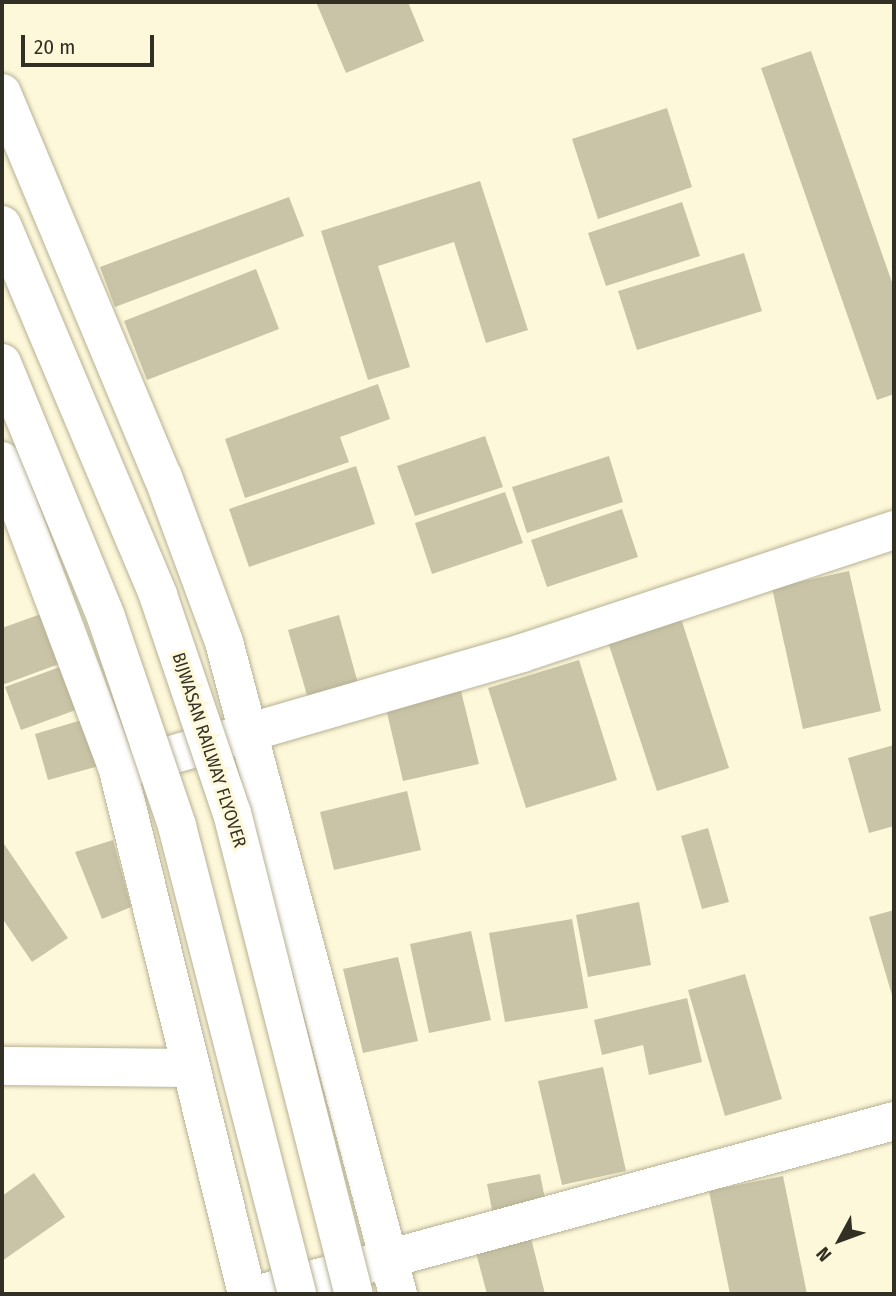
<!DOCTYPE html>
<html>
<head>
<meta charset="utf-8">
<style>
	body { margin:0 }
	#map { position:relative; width:896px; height:1296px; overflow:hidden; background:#fef8da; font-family:"Fira Sans Condensed",sans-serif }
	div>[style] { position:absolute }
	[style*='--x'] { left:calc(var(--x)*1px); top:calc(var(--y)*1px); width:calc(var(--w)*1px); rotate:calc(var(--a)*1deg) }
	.building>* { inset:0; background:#c9c4a7 }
	.roads { filter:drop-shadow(0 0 2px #b6b195) drop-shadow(0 0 2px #b6b195) }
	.street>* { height:38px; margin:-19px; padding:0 19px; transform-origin:19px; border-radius:19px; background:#fff }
	.bridges { filter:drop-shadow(0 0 2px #b6b195) drop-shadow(0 0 2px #b6b195) }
	.secondary-bridge>* { height:38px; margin:-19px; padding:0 19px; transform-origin:19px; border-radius:19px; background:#fff }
	span { translate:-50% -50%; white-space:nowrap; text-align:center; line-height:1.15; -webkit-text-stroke:6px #fef8da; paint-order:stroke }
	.street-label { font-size:18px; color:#323024 }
	.frame { position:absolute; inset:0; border:4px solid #323024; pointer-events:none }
	.north { position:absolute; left:805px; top:1205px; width:70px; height:70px; -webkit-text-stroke:5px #fef8da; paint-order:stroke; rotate:229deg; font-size:19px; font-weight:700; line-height:28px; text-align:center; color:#323024 }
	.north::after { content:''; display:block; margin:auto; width:24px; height:32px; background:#323024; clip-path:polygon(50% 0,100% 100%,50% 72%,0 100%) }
	.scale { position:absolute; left:21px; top:35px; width:133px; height:32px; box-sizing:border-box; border:4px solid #323024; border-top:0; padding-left:9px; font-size:21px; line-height:24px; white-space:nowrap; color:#323024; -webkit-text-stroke:5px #fef8da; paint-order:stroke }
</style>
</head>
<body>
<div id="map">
	<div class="building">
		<i style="clip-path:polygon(316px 2px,408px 2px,424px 41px,346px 73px)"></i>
		<i style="clip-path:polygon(811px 51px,894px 288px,894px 394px,877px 400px,761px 68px)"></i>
		<i style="clip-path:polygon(667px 108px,692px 187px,598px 219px,572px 139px)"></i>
		<i style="clip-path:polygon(480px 181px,528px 330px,486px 343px,454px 242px,378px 266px,410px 367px,368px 380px,321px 231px)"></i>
		<i style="clip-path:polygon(289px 197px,304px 236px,115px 307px,100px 267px)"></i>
		<i style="clip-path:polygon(682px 202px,700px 256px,606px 286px,588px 233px)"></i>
		<i style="clip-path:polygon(744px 253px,762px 311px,637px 350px,618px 291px)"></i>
		<i style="clip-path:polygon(256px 269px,279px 329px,147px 380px,124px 321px)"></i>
		<i style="clip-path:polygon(378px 384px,390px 419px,340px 437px,349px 462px,245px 498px,225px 439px)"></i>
		<i style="clip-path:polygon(485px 436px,503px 487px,415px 516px,397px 466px)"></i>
		<i style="clip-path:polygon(609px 456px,623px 502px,527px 533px,512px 487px)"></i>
		<i style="clip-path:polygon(356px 466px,375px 524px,249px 567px,229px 509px)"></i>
		<i style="clip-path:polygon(505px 492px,523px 543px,432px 574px,415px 523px)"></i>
		<i style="clip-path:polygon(622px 509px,638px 557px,547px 587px,531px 540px)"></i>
		<i style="clip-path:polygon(849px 571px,881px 711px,803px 729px,772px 588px)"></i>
		<i style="clip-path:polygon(52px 610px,70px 660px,2px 685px,2px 628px)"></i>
		<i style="clip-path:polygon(679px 612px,729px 768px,657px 791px,606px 636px)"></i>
		<i style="clip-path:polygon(339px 615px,359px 687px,309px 702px,288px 630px)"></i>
		<i style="clip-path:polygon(579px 660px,617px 780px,526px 808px,488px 688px)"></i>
		<i style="clip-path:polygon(68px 664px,84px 707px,21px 730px,5px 687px)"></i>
		<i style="clip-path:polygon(460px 687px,479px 764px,403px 781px,385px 704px)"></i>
		<i style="clip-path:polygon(85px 719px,99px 766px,48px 780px,35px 734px)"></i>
		<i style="clip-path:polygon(894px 745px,894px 826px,869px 833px,848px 758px)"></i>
		<i style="clip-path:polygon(407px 791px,421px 850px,334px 870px,320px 812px)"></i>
		<i style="clip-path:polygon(708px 828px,729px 902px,702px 909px,681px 836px)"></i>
		<i style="clip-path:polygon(113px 840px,131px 907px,102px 919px,75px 852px)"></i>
		<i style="clip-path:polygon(2px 841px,68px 938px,32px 962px,2px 918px)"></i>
		<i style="clip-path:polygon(639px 902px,651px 965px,588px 977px,576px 915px)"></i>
		<i style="clip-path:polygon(894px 910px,894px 1002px,869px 917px)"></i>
		<i style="clip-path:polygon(572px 919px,588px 1008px,505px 1022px,489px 933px)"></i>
		<i style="clip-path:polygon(471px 931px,491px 1020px,429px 1033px,410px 944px)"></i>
		<i style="clip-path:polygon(398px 957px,418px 1041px,363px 1053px,343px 969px)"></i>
		<i style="clip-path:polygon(745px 974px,782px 1099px,725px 1116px,688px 990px)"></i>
		<i style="clip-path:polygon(687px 998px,702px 1062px,649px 1075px,643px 1045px,602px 1055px,594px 1020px)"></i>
		<i style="clip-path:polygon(603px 1067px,626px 1171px,562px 1185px,538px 1081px)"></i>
		<i style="clip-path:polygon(34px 1173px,65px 1217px,2px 1261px,2px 1196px)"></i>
		<i style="clip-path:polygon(540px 1174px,547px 1209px,494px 1220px,487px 1184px)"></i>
		<i style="clip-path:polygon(783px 1176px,807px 1294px,730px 1294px,709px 1191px)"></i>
		<i style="clip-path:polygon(530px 1234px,545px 1294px,487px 1294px,475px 1249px)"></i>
	</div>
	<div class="roads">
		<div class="street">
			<i style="--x:2;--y:93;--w:416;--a:67.3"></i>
			<i style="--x:163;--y:477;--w:176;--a:69.7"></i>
			<i style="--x:224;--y:642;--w:675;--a:75.06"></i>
			<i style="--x:2;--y:461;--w:330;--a:69.4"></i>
			<i style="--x:118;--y:770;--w:540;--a:76.17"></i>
			<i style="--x:123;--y:769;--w:416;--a:-16.2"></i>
			<i style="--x:522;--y:653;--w:392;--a:-18.3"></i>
			<i style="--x:2;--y:1066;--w:188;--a:0.6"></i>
			<i style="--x:259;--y:1294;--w:658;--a:-15.24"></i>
		</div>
	</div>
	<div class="bridges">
		<div class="secondary-bridge">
			<i style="--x:2;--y:225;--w:402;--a:67.1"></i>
			<i style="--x:158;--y:595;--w:230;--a:71.3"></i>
			<i style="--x:232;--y:813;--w:496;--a:75.8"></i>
			<i style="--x:2;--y:363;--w:274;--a:67.7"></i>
			<i style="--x:106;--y:617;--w:221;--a:71.2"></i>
			<i style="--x:177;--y:826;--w:483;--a:75.6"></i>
		</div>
	</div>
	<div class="street-label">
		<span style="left:209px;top:750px;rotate:72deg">BIJWASAN RAILWAY FLYOVER</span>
	</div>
	<div class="frame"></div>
	<div class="north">N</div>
	<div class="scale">20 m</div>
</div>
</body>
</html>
